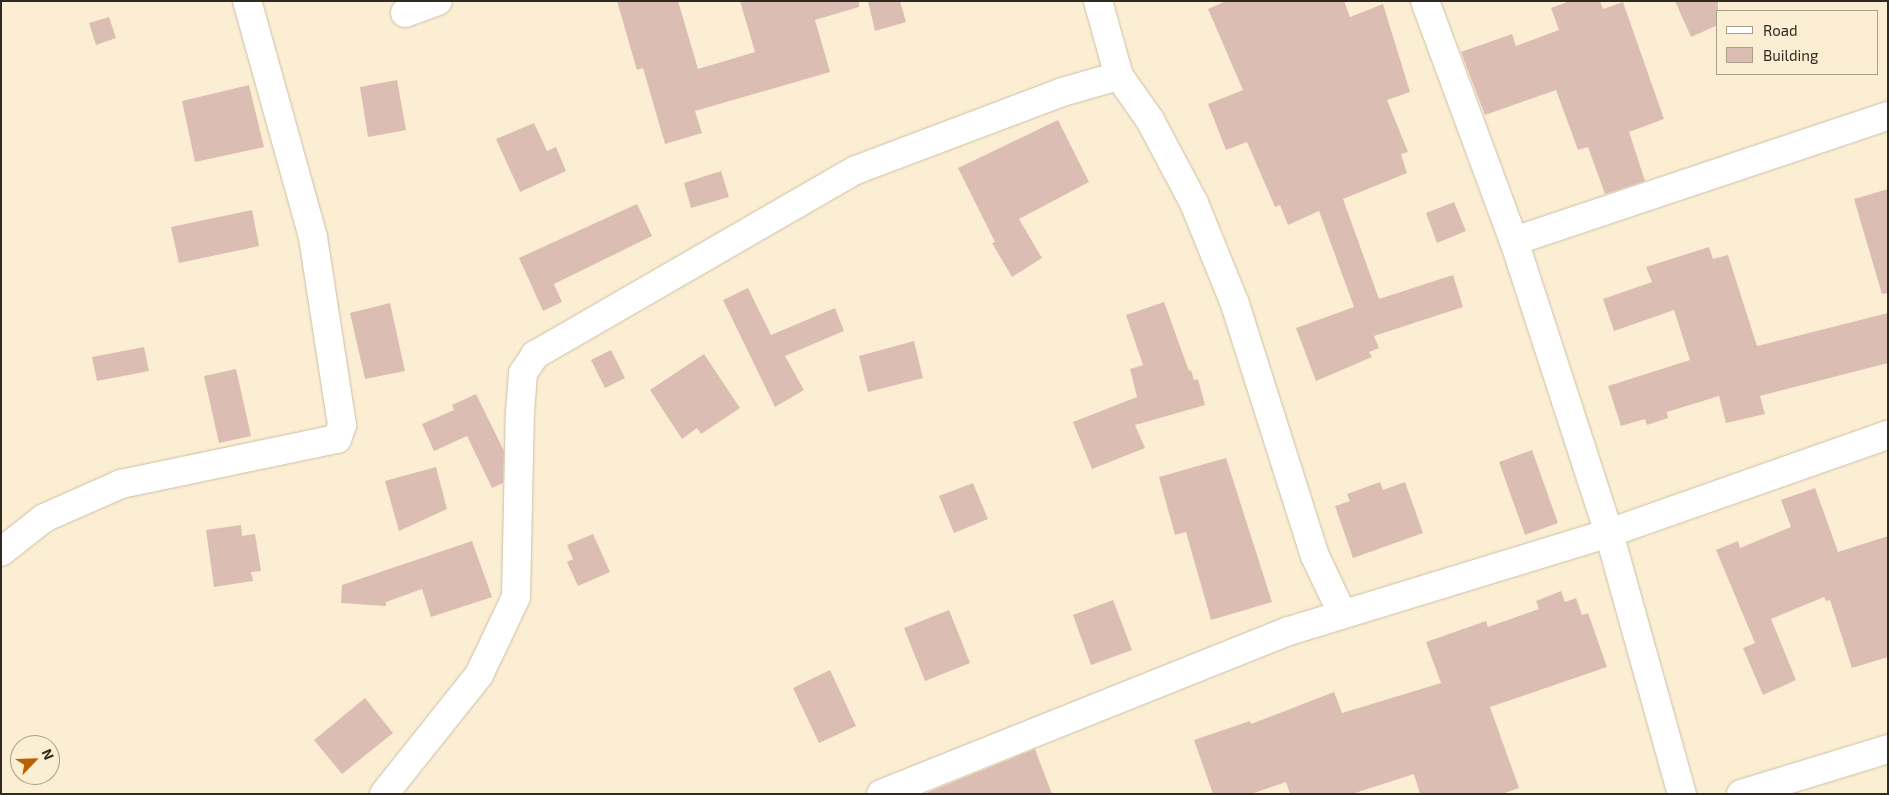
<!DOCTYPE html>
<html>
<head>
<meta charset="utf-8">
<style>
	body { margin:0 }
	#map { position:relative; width:1889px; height:795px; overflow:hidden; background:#fbeed3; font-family:"Exo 2",sans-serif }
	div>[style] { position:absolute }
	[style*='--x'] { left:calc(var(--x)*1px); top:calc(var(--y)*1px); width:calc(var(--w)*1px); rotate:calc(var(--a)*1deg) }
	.building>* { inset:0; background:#dcbdb3 }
	.roads { filter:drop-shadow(0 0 1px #cbbfa5) drop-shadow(0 0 1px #cbbfa5) }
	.minor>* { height:28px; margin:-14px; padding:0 14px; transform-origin:14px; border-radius:14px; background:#fff }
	span { translate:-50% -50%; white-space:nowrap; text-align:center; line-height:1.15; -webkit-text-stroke:4px #fbeed3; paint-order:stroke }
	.frame { position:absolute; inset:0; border:2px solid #2f2b20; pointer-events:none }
	.legend { position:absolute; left:1716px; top:10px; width:162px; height:65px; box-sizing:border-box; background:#fbeed3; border:1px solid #a9a08b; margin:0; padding:6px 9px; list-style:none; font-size:15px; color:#2f2b20 }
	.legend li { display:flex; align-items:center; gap:10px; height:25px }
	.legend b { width:25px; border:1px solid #a9a08b }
	.north { position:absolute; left:10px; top:735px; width:50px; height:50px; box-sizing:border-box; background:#fbeed3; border:1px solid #a9a08b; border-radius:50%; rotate:66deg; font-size:14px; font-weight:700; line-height:20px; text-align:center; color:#2f2b20 }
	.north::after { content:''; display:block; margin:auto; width:18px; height:22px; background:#ba6002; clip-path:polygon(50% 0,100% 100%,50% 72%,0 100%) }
</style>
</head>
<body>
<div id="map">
	<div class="building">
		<i style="clip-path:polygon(617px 1px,678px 1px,698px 69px,755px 52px,740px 1px,859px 1px,859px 7px,815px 20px,830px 72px,695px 111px,702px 133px,665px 144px,643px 68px,637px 70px)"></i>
		<i style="clip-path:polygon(868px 1px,900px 1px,906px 22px,875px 31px)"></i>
		<i style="clip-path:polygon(1226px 1px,1344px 1px,1350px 17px,1383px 4px,1410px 92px,1387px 100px,1408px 152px,1401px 154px,1407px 173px,1343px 199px,1379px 299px,1453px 275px,1463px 307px,1374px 336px,1379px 348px,1369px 352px,1372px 357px,1316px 381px,1296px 328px,1354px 307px,1319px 211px,1288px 225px,1280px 205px,1275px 207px,1247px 142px,1226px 150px,1208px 104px,1243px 90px,1208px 9px)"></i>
		<i style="clip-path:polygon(1570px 1px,1600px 1px,1603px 9px,1623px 2px,1664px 119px,1629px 132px,1645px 181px,1605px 194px,1588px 147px,1578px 150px,1556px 90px,1485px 115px,1461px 52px,1512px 34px,1516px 46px,1559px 30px,1551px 8px)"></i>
		<i style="clip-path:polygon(1675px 1px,1718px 1px,1718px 25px,1691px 37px)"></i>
		<i style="clip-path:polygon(109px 17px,116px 38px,96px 45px,89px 23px)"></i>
		<i style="clip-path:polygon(397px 80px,406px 130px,368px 137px,360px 87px)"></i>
		<i style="clip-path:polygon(249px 85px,264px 147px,195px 162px,182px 101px)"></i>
		<i style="clip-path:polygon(1058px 120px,1089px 182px,1019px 219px,1042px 258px,1012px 277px,992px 243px,995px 242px,958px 168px)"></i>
		<i style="clip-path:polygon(534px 123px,547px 151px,556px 147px,566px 171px,520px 192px,496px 139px)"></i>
		<i style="clip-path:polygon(721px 171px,729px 197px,691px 208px,684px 183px)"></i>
		<i style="clip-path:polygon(1888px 189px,1888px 293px,1882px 294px,1854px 199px)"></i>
		<i style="clip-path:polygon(1454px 202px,1466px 231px,1437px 243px,1426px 213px)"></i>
		<i style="clip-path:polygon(637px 204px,652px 236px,554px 284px,562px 302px,543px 311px,519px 258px)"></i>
		<i style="clip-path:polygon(252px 210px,259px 246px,179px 263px,171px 227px)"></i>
		<i style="clip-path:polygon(1709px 247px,1713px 259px,1728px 255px,1757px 346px,1888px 313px,1888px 363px,1760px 396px,1765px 414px,1726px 423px,1719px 396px,1667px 412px,1668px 418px,1647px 425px,1645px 419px,1621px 426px,1608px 386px,1690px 360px,1674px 310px,1614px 331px,1603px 299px,1652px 282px,1646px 267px)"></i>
		<i style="clip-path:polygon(748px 288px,771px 335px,835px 308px,844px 331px,785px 356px,804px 390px,775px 407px,723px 300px)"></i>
		<i style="clip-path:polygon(1164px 302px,1189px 371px,1191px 370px,1194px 380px,1198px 379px,1205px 405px,1135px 425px,1145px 448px,1092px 469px,1073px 422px,1137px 397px,1130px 369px,1143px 365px,1126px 315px)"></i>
		<i style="clip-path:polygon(390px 303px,405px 371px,365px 379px,350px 313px)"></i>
		<i style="clip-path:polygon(914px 341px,923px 378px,868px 392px,859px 356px)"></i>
		<i style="clip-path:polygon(144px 347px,149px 371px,97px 381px,92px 357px)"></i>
		<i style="clip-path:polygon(611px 350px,625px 378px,605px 388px,591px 360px)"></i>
		<i style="clip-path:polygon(704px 354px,740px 408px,701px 434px,697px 428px,682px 439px,650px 390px)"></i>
		<i style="clip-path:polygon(236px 369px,251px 436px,219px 443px,204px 376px)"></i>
		<i style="clip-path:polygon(476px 394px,504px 451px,503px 483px,492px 488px,467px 436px,434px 451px,422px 424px,454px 410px,452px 405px)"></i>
		<i style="clip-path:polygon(1532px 450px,1558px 523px,1525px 535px,1499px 462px)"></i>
		<i style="clip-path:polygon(1226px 458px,1272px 602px,1211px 620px,1186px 532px,1175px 535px,1159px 477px)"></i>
		<i style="clip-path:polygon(436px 467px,447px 509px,399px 531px,385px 481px)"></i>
		<i style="clip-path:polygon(1380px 482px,1383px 490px,1405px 482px,1423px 533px,1353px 558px,1335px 506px,1350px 501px,1347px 494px)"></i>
		<i style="clip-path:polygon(973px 483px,988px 519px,954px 533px,939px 496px)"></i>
		<i style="clip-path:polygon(1815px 488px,1838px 552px,1888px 536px,1888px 657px,1852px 668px,1830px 600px,1826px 601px,1824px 597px,1771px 619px,1796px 680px,1763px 695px,1743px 648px,1755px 643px,1716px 550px,1738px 541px,1740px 548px,1791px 527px,1781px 500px)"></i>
		<i style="clip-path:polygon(241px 525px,242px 536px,255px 534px,261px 571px,251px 572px,253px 581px,214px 587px,206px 530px)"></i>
		<i style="clip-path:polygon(593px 534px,610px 572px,578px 586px,567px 562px,573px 559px,567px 545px)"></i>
		<i style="clip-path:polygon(472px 541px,492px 597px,431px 617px,422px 589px,386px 602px,386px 606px,341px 603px,342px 585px)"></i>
		<i style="clip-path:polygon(1561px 591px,1565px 602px,1576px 598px,1582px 615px,1588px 613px,1607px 667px,1490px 707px,1519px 788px,1502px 794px,1420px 794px,1414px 774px,1352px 794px,1290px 794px,1286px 782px,1251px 794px,1213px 794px,1194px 740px,1250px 721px,1251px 724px,1334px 692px,1342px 713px,1441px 683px,1426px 642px,1486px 621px,1488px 627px,1539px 609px,1536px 601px)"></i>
		<i style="clip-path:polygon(1113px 600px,1132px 650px,1091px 665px,1073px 615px)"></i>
		<i style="clip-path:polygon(949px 610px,970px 663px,925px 681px,904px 628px)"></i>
		<i style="clip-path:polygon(830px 670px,856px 726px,819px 743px,793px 688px)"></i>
		<i style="clip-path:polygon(365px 698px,393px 733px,342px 774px,314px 740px)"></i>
		<i style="clip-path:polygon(1035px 749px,1052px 794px,924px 794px)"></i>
	</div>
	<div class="roads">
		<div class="minor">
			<i style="--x:1098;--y:1;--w:78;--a:74.4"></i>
			<i style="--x:1119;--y:76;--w:54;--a:54.8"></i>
			<i style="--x:1150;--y:120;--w:94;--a:62.1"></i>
			<i style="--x:1194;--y:203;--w:109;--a:67.9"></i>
			<i style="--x:1235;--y:304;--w:264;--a:72.4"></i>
			<i style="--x:1315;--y:556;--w:63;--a:64.7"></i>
			<i style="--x:1425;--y:1;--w:256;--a:69.7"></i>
			<i style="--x:1514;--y:241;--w:307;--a:72"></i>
			<i style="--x:1609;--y:533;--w:271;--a:74.4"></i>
			<i style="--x:405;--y:13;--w:35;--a:-20"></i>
			<i style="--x:1514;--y:241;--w:394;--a:-18.5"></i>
			<i style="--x:1;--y:552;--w:55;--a:-38.3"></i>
			<i style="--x:44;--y:518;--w:84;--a:-23.8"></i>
			<i style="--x:121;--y:484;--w:221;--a:-11.8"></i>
			<i style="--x:337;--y:439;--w:15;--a:-70"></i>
			<i style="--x:342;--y:425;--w:190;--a:-98.8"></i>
			<i style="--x:313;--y:237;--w:245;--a:-105.6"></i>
			<i style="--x:384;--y:794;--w:152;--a:-51.4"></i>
			<i style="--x:479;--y:675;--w:86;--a:-64.6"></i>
			<i style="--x:516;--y:597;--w:184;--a:-88.8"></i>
			<i style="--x:520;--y:413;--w:40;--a:-85.7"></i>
			<i style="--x:523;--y:373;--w:22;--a:-56"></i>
			<i style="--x:535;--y:355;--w:370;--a:-30"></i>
			<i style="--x:856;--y:170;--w:220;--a:-20.7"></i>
			<i style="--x:1062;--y:92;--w:59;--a:-15.7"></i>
			<i style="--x:881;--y:794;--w:439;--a:-21.8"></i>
			<i style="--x:1289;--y:631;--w:335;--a:-17"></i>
			<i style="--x:1609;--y:533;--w:296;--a:-19.4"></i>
			<i style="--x:1741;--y:794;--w:154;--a:-17"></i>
		</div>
	</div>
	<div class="frame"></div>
	<ul class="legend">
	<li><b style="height:6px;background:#fff"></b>Road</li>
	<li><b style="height:14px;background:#dcbdb3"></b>Building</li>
	</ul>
	<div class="north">N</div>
</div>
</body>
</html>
